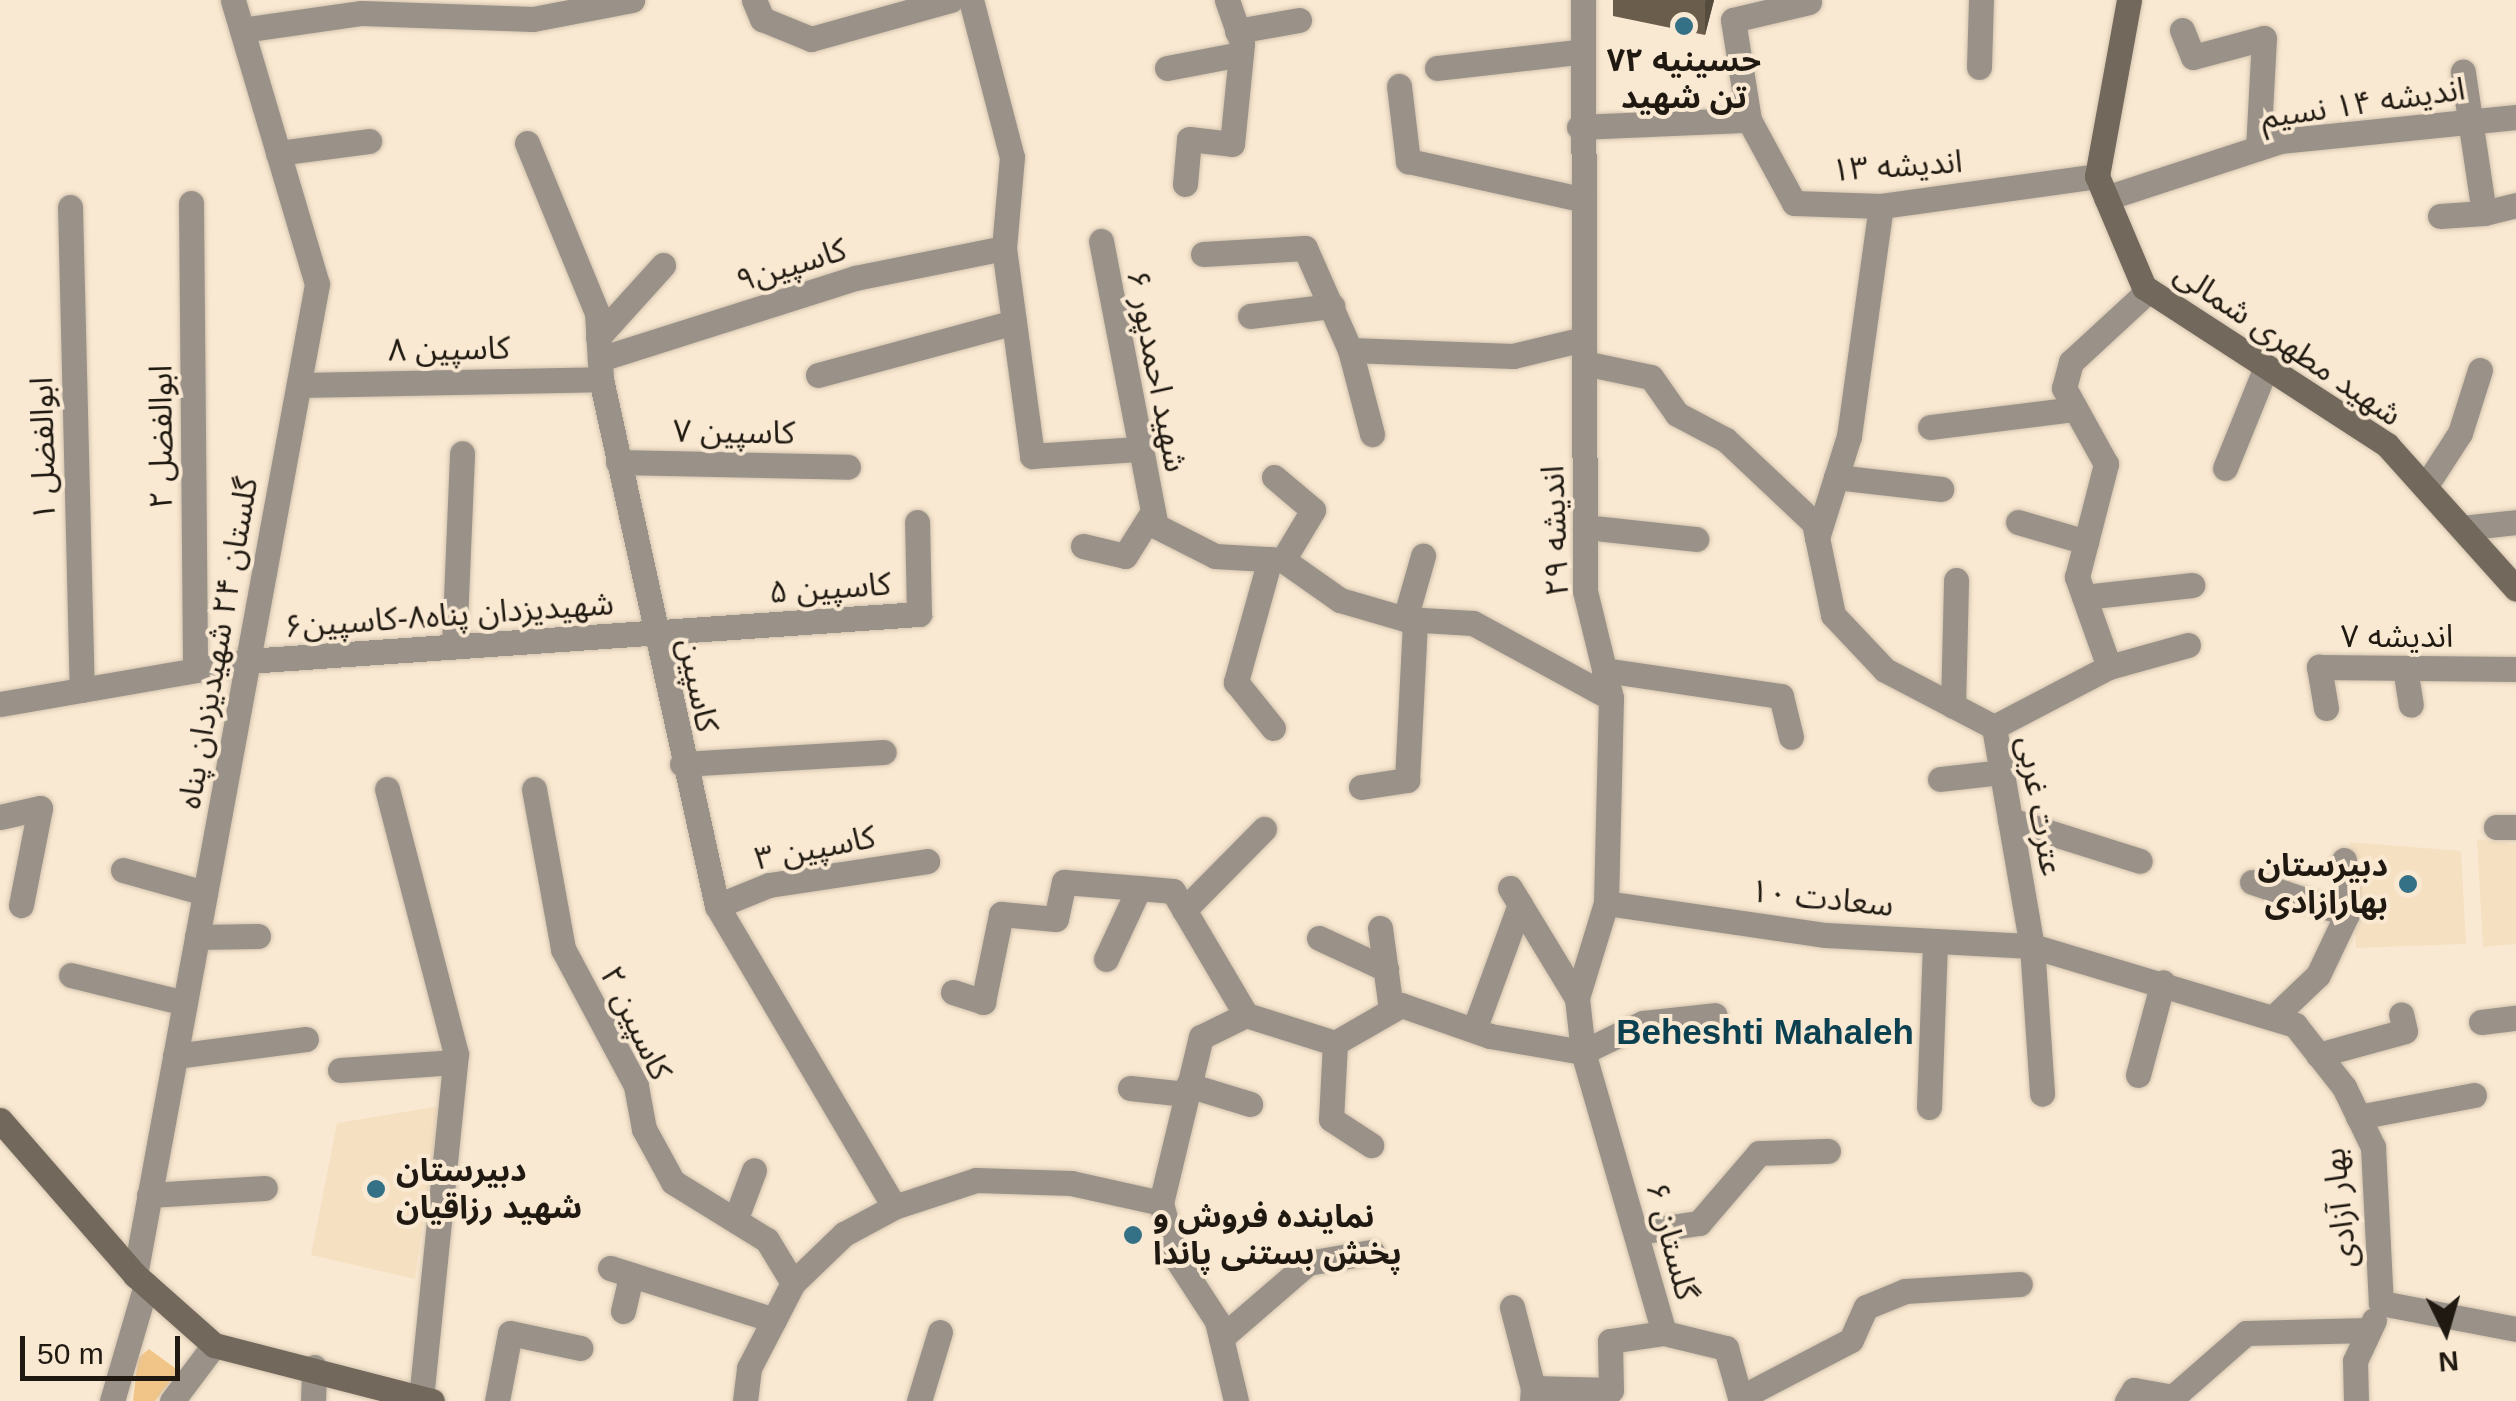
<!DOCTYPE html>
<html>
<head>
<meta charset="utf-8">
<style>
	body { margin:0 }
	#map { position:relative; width:2516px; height:1401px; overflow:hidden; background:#fae9d2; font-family:Helvetica,"Noto Sans Arabic",sans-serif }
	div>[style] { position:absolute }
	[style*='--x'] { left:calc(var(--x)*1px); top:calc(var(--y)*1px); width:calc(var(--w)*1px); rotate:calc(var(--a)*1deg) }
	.built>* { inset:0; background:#f6e0c2 }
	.green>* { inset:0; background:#f1c587 }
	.roads { filter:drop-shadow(0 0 2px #d3c4af) drop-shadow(0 0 2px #d3c4af) }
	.street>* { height:25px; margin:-12.5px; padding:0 12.5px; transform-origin:12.5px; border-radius:12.5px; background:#9a9289 }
	.secondary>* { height:25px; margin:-12.5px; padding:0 12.5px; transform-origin:12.5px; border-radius:12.5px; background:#72685b }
	.wall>* { inset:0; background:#6a5d4c }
	.shaded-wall>* { inset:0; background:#564c3e }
	.dots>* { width:28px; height:28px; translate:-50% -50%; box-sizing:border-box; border:5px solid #fae9d2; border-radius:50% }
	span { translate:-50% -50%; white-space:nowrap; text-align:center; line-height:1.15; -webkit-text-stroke:8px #fae9d2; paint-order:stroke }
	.poi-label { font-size:32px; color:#1f1911; font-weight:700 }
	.right { translate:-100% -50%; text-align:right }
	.left { translate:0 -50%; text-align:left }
	.street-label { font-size:32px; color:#1f1911 }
	.neighbourhood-label { font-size:35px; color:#0b4051; font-weight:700 }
	.north { position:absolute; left:2396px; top:1281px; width:100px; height:100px; -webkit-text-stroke:8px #fae9d2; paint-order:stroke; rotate:175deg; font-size:28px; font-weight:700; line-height:40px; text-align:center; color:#1f1911 }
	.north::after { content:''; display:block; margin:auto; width:35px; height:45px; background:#1f1911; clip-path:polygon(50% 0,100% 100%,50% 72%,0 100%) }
	.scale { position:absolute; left:20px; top:1336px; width:160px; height:45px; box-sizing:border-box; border:5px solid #1f1911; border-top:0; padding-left:12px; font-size:30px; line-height:35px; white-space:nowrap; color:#1f1911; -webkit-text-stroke:8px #fae9d2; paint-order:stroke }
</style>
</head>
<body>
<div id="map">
	<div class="built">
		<i style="clip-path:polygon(2477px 839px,2516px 845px,2516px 944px,2483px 947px)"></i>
		<i style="clip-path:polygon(2350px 842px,2461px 851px,2466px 944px,2356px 948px)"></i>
		<i style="clip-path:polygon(440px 1106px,415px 1279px,311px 1255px,337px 1123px)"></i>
	</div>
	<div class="green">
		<i style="clip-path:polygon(149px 1349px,179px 1371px,155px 1401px,133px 1401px,138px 1358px)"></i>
	</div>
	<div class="roads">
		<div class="street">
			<i style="--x:754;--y:0;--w:21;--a:67"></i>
			<i style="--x:762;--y:19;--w:53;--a:22.2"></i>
			<i style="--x:811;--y:39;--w:145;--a:-15.6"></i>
			<i style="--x:971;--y:0;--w:162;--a:75.4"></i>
			<i style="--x:1012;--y:157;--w:91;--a:95"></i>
			<i style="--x:1004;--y:248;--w:210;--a:82.3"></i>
			<i style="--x:1032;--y:456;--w:105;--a:-3.8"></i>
			<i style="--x:1583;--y:0;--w:591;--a:89.81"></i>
			<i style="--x:1585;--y:591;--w:110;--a:76.3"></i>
			<i style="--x:1611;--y:698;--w:205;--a:91.4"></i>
			<i style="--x:1606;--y:903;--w:99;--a:107"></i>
			<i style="--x:1577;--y:998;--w:54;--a:83.7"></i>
			<i style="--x:1583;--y:1052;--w:292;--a:73.9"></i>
			<i style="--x:1664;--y:1333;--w:64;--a:13.6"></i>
			<i style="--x:1726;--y:1348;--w:55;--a:74.2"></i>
			<i style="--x:1809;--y:2;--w:78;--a:166.7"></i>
			<i style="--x:1733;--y:20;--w:101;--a:80.9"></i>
			<i style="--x:1749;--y:120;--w:94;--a:61.5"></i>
			<i style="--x:1794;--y:203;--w:87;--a:2"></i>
			<i style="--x:1881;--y:206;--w:218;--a:-7.9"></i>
			<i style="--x:242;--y:30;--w:121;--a:-8.1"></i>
			<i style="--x:362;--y:13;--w:171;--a:2"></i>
			<i style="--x:533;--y:19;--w:101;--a:-10.9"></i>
			<i style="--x:2182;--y:30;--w:29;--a:68"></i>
			<i style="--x:2193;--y:57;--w:73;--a:-15"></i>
			<i style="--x:2264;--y:38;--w:110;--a:93.1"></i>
			<i style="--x:1237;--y:31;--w:63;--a:-10.1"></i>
			<i style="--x:1979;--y:67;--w:67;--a:-88.3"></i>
			<i style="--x:1167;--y:68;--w:75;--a:-10.7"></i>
			<i style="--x:1437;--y:68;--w:142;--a:-6.5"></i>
			<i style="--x:1399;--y:86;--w:76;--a:83.2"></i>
			<i style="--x:1408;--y:161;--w:177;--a:12.4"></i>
			<i style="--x:1579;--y:127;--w:170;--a:-2.4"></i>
			<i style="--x:527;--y:143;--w:184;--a:67.6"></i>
			<i style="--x:597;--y:313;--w:66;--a:86.5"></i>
			<i style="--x:601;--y:379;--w:540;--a:77.59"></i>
			<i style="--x:717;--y:906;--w:349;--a:59.5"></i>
			<i style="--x:278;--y:153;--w:92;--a:-7.5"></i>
			<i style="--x:1185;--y:184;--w:45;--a:-84.9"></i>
			<i style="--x:1189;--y:139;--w:43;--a:6.6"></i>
			<i style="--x:1232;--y:144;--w:101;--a:-84.3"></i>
			<i style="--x:1242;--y:43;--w:46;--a:-109.2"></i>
			<i style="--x:2106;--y:198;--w:183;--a:-18.1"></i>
			<i style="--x:2280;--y:141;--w:237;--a:-5.8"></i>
			<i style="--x:191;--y:203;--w:467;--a:89.5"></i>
			<i style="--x:70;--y:207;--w:483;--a:88.6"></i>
			<i style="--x:2484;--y:213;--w:33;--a:-14"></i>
			<i style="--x:2440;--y:216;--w:44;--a:-3.9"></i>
			<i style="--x:2484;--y:213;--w:143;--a:-98.5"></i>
			<i style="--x:1101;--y:241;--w:290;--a:79.1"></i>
			<i style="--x:1156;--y:526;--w:66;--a:27"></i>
			<i style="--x:1215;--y:556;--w:68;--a:3.4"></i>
			<i style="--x:1283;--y:560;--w:70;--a:35.1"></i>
			<i style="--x:1340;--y:600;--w:68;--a:16.3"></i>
			<i style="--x:1405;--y:619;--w:68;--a:3.4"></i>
			<i style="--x:1473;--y:623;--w:157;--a:28.5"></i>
			<i style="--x:1203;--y:254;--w:102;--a:-3.4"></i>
			<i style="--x:1305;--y:248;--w:111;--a:66.2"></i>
			<i style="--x:1350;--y:350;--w:163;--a:2.1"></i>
			<i style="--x:1513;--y:356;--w:73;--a:-13.5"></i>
			<i style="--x:1250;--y:316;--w:83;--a:-7"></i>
			<i style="--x:598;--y:337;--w:97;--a:-47.9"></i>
			<i style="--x:1350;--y:350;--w:87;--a:75.3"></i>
			<i style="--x:600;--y:359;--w:268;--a:-17.6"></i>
			<i style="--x:855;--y:278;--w:152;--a:-11.4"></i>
			<i style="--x:1584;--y:363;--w:68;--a:11.8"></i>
			<i style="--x:1651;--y:377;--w:45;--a:54.9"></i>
			<i style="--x:1677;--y:414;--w:55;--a:28"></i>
			<i style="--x:1726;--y:440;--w:121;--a:43.3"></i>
			<i style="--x:1814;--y:523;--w:94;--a:78.3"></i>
			<i style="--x:1833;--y:615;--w:76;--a:46.6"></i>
			<i style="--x:1885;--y:670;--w:123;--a:27.6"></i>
			<i style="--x:1994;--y:727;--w:222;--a:80.2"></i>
			<i style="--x:2032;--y:946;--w:148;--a:86.1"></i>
			<i style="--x:818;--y:375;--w:203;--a:-15.1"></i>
			<i style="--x:299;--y:385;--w:302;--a:-1.1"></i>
			<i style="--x:1930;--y:427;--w:146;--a:-7.1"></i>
			<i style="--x:618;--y:462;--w:230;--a:1.2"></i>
			<i style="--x:2225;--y:468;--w:109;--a:-67.9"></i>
			<i style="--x:1274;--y:477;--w:51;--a:40.2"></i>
			<i style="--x:1313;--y:510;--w:58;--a:121"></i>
			<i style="--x:1836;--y:477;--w:106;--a:6.5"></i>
			<i style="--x:2425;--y:487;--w:64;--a:-57.1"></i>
			<i style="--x:2460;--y:433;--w:66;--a:-72.4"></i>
			<i style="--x:2018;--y:522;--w:71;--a:16.4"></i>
			<i style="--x:1585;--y:527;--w:112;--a:6.2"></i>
			<i style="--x:2462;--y:528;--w:54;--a:-6.3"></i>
			<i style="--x:1817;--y:538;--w:107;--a:-72.6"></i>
			<i style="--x:1849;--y:436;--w:232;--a:-82.1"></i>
			<i style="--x:1083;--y:546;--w:43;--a:13.4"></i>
			<i style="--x:1125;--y:556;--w:51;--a:-57.9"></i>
			<i style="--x:1270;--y:559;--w:128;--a:105.5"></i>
			<i style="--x:1236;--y:682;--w:59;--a:51.2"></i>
			<i style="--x:2084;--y:597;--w:109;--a:-6.3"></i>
			<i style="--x:1405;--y:619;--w:66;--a:-74.1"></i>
			<i style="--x:454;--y:646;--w:193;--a:-87.6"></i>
			<i style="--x:2109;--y:667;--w:82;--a:-15.6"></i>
			<i style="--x:2405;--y:668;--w:37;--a:81"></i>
			<i style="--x:1604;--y:670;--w:179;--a:8.4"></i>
			<i style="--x:1781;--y:696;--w:42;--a:76.3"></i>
			<i style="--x:0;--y:704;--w:252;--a:-9.8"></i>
			<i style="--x:248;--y:661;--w:673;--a:-4.01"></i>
			<i style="--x:919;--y:614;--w:92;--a:-91.2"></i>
			<i style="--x:1953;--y:706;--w:126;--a:-88.6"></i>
			<i style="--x:2326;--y:708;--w:42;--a:-99.7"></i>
			<i style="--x:2319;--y:667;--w:197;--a:0.6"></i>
			<i style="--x:1994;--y:727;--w:130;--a:-27.6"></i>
			<i style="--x:2109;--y:667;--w:96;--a:-109.6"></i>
			<i style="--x:2077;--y:577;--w:117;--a:-75.6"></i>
			<i style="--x:2106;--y:464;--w:87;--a:-118.9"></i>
			<i style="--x:2064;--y:388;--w:27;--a:-75"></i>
			<i style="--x:2071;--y:362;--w:106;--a:-42.7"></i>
			<i style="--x:682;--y:764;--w:202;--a:-3.4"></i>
			<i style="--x:1940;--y:779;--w:62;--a:-6.4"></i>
			<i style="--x:1361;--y:787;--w:47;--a:-8.7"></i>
			<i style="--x:1407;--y:780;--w:160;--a:-87.1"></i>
			<i style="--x:387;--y:789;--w:274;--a:75.4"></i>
			<i style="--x:456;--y:1054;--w:349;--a:95.8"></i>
			<i style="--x:534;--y:789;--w:163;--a:79.7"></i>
			<i style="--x:563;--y:949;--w:155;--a:61.9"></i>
			<i style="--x:636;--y:1086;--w:44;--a:79.5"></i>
			<i style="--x:644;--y:1129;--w:60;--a:61.3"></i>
			<i style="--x:673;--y:1182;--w:110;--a:31.7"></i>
			<i style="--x:767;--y:1240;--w:50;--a:58.8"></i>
			<i style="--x:0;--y:817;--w:41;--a:-12.7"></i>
			<i style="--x:40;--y:808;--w:99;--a:101.1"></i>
			<i style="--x:2010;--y:820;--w:136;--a:17.5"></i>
			<i style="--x:2496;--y:827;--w:20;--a:0"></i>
			<i style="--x:123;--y:870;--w:85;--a:15.7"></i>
			<i style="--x:2252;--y:882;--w:100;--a:18.6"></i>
			<i style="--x:1510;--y:888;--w:129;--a:58.7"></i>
			<i style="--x:1606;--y:903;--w:222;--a:8.3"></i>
			<i style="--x:1826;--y:935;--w:206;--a:3.1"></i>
			<i style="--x:2032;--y:946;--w:275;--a:16.7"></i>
			<i style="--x:2295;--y:1025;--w:79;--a:51.7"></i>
			<i style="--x:2344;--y:1087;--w:67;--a:64.2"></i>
			<i style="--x:2373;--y:1147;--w:156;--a:87.1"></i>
			<i style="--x:2381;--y:1303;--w:137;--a:10.9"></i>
			<i style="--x:717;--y:906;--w:56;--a:-22"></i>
			<i style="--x:769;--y:885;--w:160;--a:-8.6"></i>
			<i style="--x:1184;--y:910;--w:114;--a:-45.4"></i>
			<i style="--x:1380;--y:928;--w:82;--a:82.3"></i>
			<i style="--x:197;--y:937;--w:61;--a:-0.9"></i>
			<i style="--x:1319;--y:938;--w:74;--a:24.8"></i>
			<i style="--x:1106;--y:959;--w:78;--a:-65.1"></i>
			<i style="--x:71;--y:975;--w:117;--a:13.8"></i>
			<i style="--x:953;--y:992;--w:32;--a:18"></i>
			<i style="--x:983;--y:1002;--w:90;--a:-78.4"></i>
			<i style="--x:1001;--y:914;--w:55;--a:5.2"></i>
			<i style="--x:1056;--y:919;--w:38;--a:-78"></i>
			<i style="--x:1064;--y:882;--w:75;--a:4.6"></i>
			<i style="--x:1139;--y:888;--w:34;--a:5"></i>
			<i style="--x:1173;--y:891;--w:144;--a:59.5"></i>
			<i style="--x:2275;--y:1016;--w:59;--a:-43.6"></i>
			<i style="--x:2318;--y:975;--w:68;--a:-64.6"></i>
			<i style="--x:2347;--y:914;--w:54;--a:-93.2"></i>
			<i style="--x:2481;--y:1022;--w:35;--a:-7"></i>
			<i style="--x:1474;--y:1030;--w:134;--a:-69.9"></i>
			<i style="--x:1335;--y:1043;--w:76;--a:93"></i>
			<i style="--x:1331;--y:1119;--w:48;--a:33"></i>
			<i style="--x:1583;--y:1052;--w:67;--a:-25.8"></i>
			<i style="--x:1643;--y:1023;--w:72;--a:-6.3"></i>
			<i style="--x:2318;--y:1055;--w:90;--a:-15.4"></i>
			<i style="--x:2405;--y:1031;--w:17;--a:-103"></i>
			<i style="--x:175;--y:1056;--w:132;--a:-7.4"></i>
			<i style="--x:340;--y:1070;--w:115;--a:-4"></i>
			<i style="--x:2138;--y:1075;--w:96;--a:-75"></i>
			<i style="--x:1188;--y:1085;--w:65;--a:17"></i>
			<i style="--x:1130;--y:1088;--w:56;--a:6.1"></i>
			<i style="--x:1929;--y:1107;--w:166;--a:-87.9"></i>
			<i style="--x:2358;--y:1117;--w:118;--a:-10.7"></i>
			<i style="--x:149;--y:1195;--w:116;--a:-3.5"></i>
			<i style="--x:736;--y:1218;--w:51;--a:-69.4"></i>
			<i style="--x:1638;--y:1232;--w:62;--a:-8.4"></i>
			<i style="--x:1699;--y:1223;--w:92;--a:-49.4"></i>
			<i style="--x:1759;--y:1153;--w:69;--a:-1.7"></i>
			<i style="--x:610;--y:1268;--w:172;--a:17.6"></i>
			<i style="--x:135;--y:1275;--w:1008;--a:-79.59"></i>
			<i style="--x:317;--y:284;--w:296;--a:-106.5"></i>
			<i style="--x:1512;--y:1307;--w:84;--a:75.5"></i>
			<i style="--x:623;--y:1311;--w:37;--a:-77"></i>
			<i style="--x:1221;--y:1338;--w:115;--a:-40.8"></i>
			<i style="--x:1308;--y:1263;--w:65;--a:-9.8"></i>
			<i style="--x:1740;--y:1398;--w:125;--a:-27.6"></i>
			<i style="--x:1851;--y:1340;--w:36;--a:-66"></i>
			<i style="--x:1866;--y:1307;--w:42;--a:-22.3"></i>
			<i style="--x:1905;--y:1291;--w:115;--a:-3.5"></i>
			<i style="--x:112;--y:1401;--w:121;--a:-73.7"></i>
			<i style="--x:172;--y:1401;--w:70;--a:-53.1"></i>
			<i style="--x:313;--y:1401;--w:34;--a:-88"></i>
			<i style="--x:497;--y:1401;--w:69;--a:-79.2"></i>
			<i style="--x:510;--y:1333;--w:72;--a:12.1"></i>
			<i style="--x:745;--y:1401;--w:33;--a:-83"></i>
			<i style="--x:749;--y:1368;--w:96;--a:-62.6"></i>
			<i style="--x:793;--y:1283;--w:71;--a:-43.9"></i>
			<i style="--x:844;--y:1234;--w:57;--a:-28.4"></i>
			<i style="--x:894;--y:1207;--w:86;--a:-18.2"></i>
			<i style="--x:976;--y:1180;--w:95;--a:1.8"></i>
			<i style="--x:1071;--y:1183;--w:92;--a:12.5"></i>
			<i style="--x:919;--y:1401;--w:72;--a:-73.1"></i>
			<i style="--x:1236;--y:1401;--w:82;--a:-103.4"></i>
			<i style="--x:1217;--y:1321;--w:75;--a:-123.1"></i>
			<i style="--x:1176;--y:1258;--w:57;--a:-105.3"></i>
			<i style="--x:1161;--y:1203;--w:171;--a:-76.5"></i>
			<i style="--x:1201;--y:1037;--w:50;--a:-26.1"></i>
			<i style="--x:1246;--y:1015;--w:93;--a:17.5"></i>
			<i style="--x:1335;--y:1043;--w:76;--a:-29.9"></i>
			<i style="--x:1401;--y:1005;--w:94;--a:19.2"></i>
			<i style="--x:1490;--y:1036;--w:94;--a:9.8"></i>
			<i style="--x:1532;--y:1401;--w:13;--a:-86"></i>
			<i style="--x:1533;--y:1388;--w:78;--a:1.5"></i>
			<i style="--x:1611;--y:1390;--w:49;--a:-91.2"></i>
			<i style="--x:1610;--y:1341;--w:55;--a:-8.4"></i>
			<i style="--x:2127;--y:1401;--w:13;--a:-58"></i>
			<i style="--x:2134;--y:1390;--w:40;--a:10"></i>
			<i style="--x:2173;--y:1397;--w:97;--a:-41.2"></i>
			<i style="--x:2246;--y:1333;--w:123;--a:-1.4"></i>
			<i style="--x:2356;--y:1401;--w:40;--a:-91.4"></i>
			<i style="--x:2355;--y:1361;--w:45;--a:-65.1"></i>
		</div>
		<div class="secondary">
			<i style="--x:2129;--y:0;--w:179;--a:100.3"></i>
			<i style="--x:2097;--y:176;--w:121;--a:67.1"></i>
			<i style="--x:2144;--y:287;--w:290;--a:33"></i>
			<i style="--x:2387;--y:445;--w:193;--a:48.1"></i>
			<i style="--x:0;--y:1120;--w:206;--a:48.9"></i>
			<i style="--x:135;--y:1275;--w:106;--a:41.5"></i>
			<i style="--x:214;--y:1345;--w:225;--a:14.4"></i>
		</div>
	</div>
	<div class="wall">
		<i style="clip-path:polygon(1613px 0,1714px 0,1705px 35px,1613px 16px)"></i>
	</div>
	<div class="shaded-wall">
		<i style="clip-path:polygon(1706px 0,1714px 0,1705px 35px,1705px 2px)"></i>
	</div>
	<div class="dots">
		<i style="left:1684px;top:26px;background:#347187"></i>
		<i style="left:2408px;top:884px;background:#347187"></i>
		<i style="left:376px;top:1189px;background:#347187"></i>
		<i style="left:1133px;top:1235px;background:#347187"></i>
	</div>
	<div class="poi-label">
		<span style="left:1684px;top:79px">حسینیه ۷۲<br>تن شهید</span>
		<span class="right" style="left:2388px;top:884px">دبیرستان<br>بهارازادی</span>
		<span class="left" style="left:396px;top:1189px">دبیرستان<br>شهید رزاقیان</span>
		<span class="left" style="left:1153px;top:1235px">نماینده فروش و<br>پخش بستنی پاندا</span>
	</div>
	<div class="street-label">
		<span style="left:2363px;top:103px;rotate:-8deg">اندیشه ۱۴ نسیم</span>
		<span style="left:1897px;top:166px;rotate:-4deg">اندیشه ۱۳</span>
		<span style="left:791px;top:265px;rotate:-17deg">کاسپین۹</span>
		<span style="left:2288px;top:344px;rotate:34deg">شهید مطهری شمالی</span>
		<span style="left:449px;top:349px;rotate:-1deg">کاسپین ۸</span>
		<span style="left:1157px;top:371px;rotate:79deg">شهید احمدپور ۶</span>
		<span style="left:734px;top:432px;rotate:1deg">کاسپین ۷</span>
		<span style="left:161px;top:437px;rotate:-90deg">ابوالفضل ۲</span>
		<span style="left:43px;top:449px;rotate:-91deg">ابوالفضل ۱</span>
		<span style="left:1555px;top:531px;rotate:-92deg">اندیشه ۲۹</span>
		<span style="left:830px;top:588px;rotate:-4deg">کاسپین ۵</span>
		<span style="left:449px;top:615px;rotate:-4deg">شهیدیزدان پناه۸-کاسپین۶</span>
		<span style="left:2397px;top:636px">اندیشه ۷</span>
		<span style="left:218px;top:643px;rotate:-80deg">گلستان ۲۴ شهیدیزدان پناه</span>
		<span style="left:698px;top:685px;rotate:78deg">کاسپین</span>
		<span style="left:2040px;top:806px;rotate:80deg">عترت غربی</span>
		<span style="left:815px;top:848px;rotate:-11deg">کاسپین ۳</span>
		<span style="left:1822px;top:898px;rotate:6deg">سعادت ۱۰</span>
		<span style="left:636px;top:1023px;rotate:64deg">کاسپین ۲</span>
		<span style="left:2340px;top:1208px;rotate:-96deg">بهار آزادی</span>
		<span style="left:1672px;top:1241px;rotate:75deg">گلستان ۶</span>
	</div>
	<div class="neighbourhood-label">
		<span style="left:1765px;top:1032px">Beheshti Mahaleh</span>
	</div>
	<div class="north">N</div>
	<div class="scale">50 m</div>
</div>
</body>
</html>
